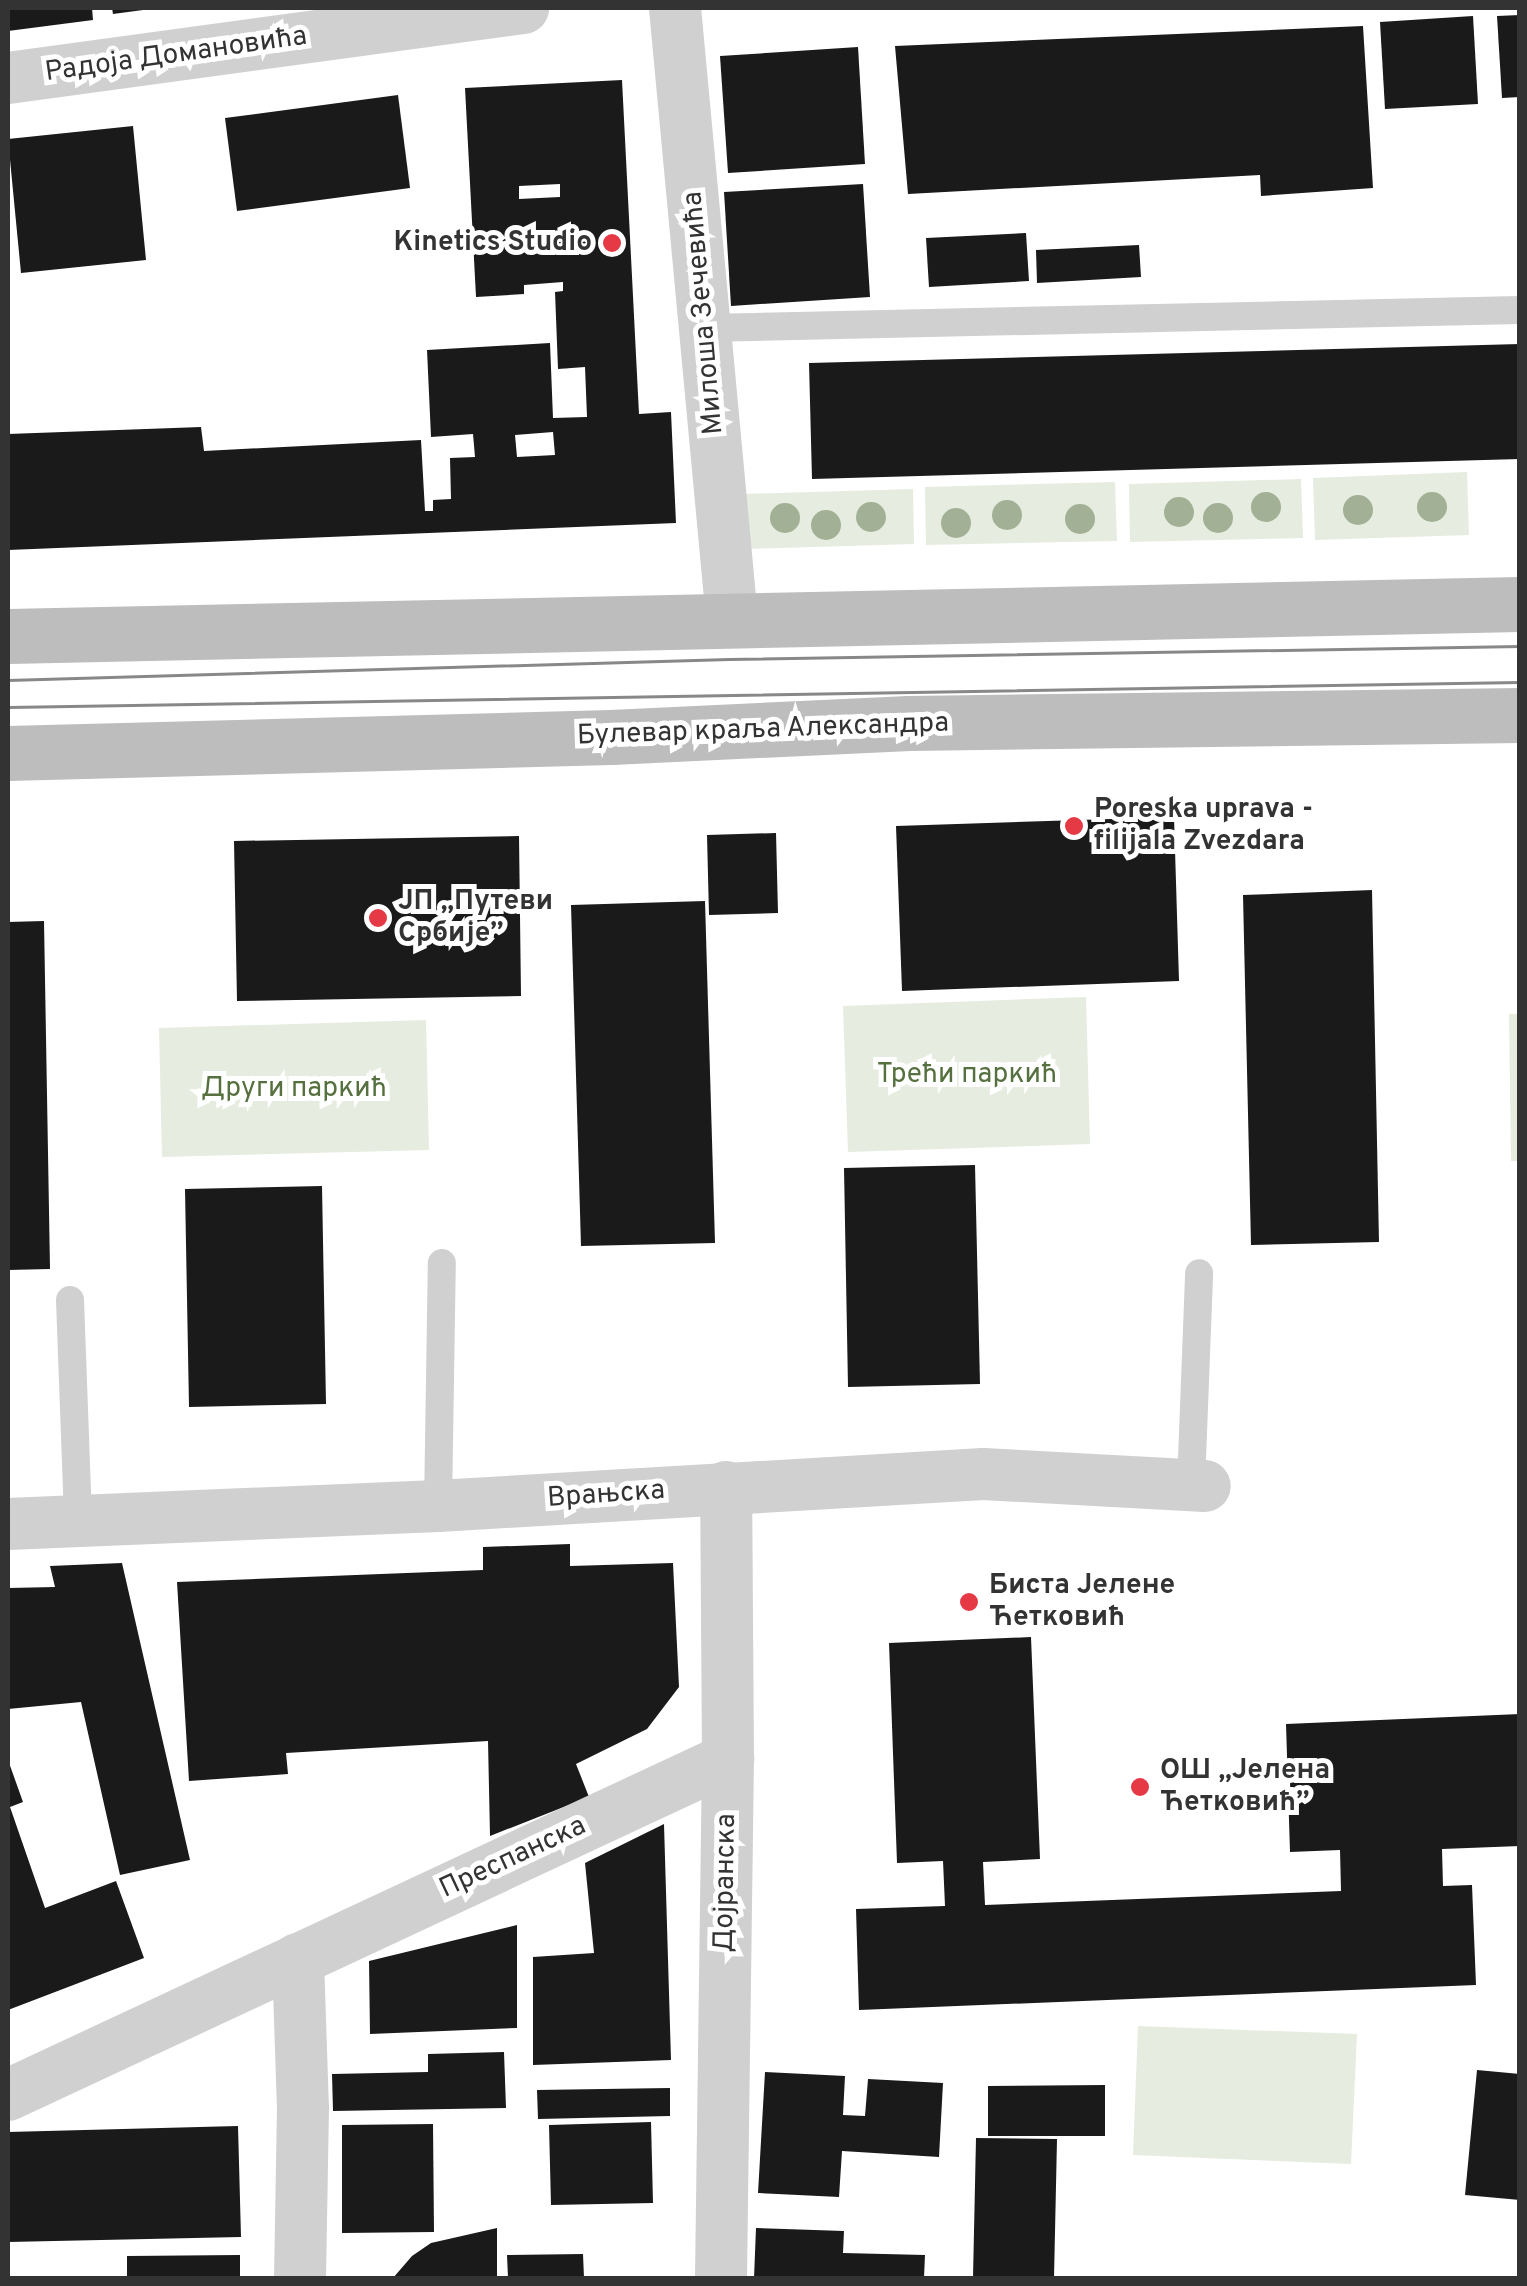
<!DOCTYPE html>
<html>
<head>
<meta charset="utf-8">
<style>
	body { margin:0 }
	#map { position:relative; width:1527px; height:2286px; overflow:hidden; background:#fff; font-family:Overpass,sans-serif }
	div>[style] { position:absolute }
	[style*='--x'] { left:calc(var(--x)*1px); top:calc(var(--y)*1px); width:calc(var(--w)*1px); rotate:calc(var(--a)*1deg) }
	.green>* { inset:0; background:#e6ecdf }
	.building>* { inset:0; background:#1a1a1a }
	.service>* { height:28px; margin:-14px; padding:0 14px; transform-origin:14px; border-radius:14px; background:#d0d0d0 }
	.minor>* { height:52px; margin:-26px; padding:0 26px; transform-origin:26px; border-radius:26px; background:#d0d0d0 }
	.secondary>* { height:55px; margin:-27.5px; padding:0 27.5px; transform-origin:27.5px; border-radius:27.5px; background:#bdbdbd }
	.tram>* { height:2.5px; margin:-1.25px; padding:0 1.25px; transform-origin:1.25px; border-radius:1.25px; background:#888 }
	.trees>* { width:30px; height:30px; margin:-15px; border-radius:50%; background:#a2b095 }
	.dots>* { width:28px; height:28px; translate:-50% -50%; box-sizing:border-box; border:5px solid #fff; border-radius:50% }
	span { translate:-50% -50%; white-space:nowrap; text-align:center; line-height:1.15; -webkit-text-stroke:10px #fff; paint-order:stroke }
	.street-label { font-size:28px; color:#333 }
	.poi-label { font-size:28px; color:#333; font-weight:700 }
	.right { translate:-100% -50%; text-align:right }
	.left { translate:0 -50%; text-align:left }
	.park-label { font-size:28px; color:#56703f }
	.frame { position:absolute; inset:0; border:10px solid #333; pointer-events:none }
</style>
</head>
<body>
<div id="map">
	<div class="green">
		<i style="clip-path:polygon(1467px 472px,1469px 535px,1315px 540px,1313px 478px)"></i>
		<i style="clip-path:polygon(1301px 479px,1303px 538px,1130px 542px,1129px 484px)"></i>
		<i style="clip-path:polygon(1115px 482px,1117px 541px,926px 545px,925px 487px)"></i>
		<i style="clip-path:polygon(913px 489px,914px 544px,743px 549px,742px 494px)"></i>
		<i style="clip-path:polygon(1086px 997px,1090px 1144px,848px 1152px,843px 1006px)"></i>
		<i style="clip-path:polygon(1509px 1014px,1519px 1014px,1519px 1161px,1511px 1161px)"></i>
		<i style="clip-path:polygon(426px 1020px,429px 1150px,162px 1157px,159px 1028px)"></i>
		<i style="clip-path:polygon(1138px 2026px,1357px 2034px,1351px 2164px,1133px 2155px)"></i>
	</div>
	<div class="building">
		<i style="clip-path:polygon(8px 8px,92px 8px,93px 20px,8px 31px)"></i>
		<i style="clip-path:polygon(112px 8px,143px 8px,143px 10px,113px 14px)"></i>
		<i style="clip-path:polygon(1520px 15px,1520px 97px,1502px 98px,1497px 16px)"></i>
		<i style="clip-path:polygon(1473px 16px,1478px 104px,1385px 109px,1380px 22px)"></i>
		<i style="clip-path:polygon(1363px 26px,1373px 188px,1261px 196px,1260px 175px,908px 194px,895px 46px)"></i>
		<i style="clip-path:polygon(858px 47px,865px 164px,728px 173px,720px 56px)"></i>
		<i style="clip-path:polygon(evenodd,622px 80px,639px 414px,671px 412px,676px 523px,8px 550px,8px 434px,201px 427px,204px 451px,421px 440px,425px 511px,433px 511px,433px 500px,451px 499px,450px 458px,475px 457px,473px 434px,431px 437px,427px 350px,550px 343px,553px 418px,587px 417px,585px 367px,558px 369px,555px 292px,563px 291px,563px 282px,524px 285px,524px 294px,476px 297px,465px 88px,622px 80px,560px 184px,560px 197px,519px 199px,519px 186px,560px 184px,622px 80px,553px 432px,555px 455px,517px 457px,515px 435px,553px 432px)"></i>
		<i style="clip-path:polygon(398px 95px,410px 188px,237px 211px,225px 118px)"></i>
		<i style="clip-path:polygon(133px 126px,146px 260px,21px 273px,8px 139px)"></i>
		<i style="clip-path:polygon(863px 184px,870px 297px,731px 306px,724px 192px)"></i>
		<i style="clip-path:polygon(1026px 233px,1029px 281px,929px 287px,926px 238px)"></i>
		<i style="clip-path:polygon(1139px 245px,1141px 277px,1037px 283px,1036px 250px)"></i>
		<i style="clip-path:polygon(1520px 344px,1520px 459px,812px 479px,809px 363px)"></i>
		<i style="clip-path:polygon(1174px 817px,1179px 981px,902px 991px,896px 826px)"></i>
		<i style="clip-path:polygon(776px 833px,778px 913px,709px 915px,707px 835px)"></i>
		<i style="clip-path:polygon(519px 836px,521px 996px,237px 1001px,234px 841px)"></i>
		<i style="clip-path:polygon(1372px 890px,1379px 1242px,1251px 1245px,1243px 895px)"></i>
		<i style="clip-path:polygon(705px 901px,715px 1243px,581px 1246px,571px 905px)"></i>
		<i style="clip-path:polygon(44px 921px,50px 1269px,8px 1270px,8px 922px)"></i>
		<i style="clip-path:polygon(975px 1165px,980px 1384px,848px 1387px,844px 1168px)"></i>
		<i style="clip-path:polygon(322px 1186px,326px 1404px,189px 1407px,185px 1189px)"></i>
		<i style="clip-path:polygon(570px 1544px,570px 1566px,673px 1563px,679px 1687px,647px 1729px,576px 1764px,589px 1797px,490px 1836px,488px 1741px,286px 1753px,288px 1774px,189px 1781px,177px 1582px,483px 1570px,483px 1547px)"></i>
		<i style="clip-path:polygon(122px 1563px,190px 1860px,120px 1875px,81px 1702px,8px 1709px,8px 1588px,55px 1587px,50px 1566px)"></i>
		<i style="clip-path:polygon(1031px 1637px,1040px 1859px,983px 1862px,985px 1905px,1341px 1891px,1340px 1850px,1290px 1852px,1286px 1724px,1520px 1714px,1520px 1846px,1442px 1849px,1443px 1886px,1472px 1885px,1476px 1985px,859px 2010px,856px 1909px,945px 1906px,943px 1861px,897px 1863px,889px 1643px)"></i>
		<i style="clip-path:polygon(8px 1760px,23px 1802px,10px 1807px,45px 1908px,116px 1881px,144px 1958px,8px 2010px)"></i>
		<i style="clip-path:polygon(664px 1824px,671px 2060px,533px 2065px,533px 1957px,594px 1953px,585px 1863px)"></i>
		<i style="clip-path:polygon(517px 1925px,517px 2028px,370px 2034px,369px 1961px)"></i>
		<i style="clip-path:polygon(504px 2052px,506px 2108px,333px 2111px,332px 2074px,428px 2072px,428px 2054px)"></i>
		<i style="clip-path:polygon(1477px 2070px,1520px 2074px,1520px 2200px,1465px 2195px)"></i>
		<i style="clip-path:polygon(765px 2072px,845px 2076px,843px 2115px,865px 2116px,868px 2079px,943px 2083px,939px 2157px,842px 2151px,839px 2197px,758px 2193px)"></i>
		<i style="clip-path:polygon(1105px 2085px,1105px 2136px,988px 2136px,988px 2086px)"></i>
		<i style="clip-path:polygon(670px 2088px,670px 2116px,538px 2119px,537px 2090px)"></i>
		<i style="clip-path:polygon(651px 2122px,653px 2203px,551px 2205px,549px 2125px)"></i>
		<i style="clip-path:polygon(433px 2124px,434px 2232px,342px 2233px,342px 2125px)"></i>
		<i style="clip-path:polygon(238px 2126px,241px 2237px,8px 2242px,8px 2132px)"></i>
		<i style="clip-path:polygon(976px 2138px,1057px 2139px,1054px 2278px,973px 2278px)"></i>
		<i style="clip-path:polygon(497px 2228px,497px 2278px,393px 2278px,412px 2256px,431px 2243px)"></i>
		<i style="clip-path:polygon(756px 2228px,844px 2231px,843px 2253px,925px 2255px,924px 2278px,754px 2278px)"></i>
		<i style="clip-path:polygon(583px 2254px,584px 2278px,508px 2278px,507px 2255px)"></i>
		<i style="clip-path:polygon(240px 2255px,240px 2278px,127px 2278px,127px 2256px)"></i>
	</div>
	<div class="service">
		<i style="--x:706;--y:328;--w:814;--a:-1.27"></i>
		<i style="--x:70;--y:1300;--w:221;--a:87.9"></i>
		<i style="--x:1191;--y:1485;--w:212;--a:-87.8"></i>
		<i style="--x:438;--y:1506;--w:243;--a:-89.1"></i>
	</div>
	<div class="minor">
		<i style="--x:675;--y:8;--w:614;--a:84.67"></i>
		<i style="--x:8;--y:78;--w:520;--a:-7.74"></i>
		<i style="--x:8;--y:1524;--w:430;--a:-2.4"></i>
		<i style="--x:438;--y:1506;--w:546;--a:-3.36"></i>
		<i style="--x:983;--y:1474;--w:222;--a:3.1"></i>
		<i style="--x:298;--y:1959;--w:148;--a:88.1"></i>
		<i style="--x:303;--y:2107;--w:171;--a:91"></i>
		<i style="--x:8;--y:2095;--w:795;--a:-25.02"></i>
		<i style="--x:721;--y:2278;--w:519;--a:-89.23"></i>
		<i style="--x:728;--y:1759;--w:272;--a:-90.4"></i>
	</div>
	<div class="secondary">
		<i style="--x:8;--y:636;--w:1512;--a:-1.21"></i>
		<i style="--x:8;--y:753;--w:603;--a:-1.52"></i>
		<i style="--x:611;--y:737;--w:298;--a:-2.7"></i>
		<i style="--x:909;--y:723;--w:611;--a:-0.75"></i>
	</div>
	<div class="tram">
		<i style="--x:8;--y:680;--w:721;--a:-1.67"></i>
		<i style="--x:729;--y:659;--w:791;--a:-0.94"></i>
		<i style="--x:8;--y:707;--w:1512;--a:-0.95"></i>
	</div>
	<div class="trees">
		<i style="left:1266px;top:507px"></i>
		<i style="left:1432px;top:507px"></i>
		<i style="left:1358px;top:510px"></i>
		<i style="left:1179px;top:512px"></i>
		<i style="left:1007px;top:515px"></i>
		<i style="left:871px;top:517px"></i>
		<i style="left:785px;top:518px"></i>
		<i style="left:1218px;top:518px"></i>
		<i style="left:1080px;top:519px"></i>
		<i style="left:956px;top:523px"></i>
		<i style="left:826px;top:525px"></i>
	</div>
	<div class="dots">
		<i style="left:612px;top:243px;background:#e63946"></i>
		<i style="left:1074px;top:826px;background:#e63946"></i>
		<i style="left:378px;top:918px;background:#e63946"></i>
		<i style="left:969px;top:1602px;background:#e63946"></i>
		<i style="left:1140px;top:1787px;background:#e63946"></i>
	</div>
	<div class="street-label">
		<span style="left:176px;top:55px;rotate:-8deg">Радоја Домановића</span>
		<span style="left:704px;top:313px;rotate:-95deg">Милоша Зечевића</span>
		<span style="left:763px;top:730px;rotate:-2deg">Булевар краља Александра</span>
		<span style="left:606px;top:1495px;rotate:-4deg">Врањска</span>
		<span style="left:513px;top:1858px;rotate:-25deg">Преспанска</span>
		<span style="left:726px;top:1883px;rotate:-89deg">Дојранска</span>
	</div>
	<div class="poi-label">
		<span class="right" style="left:592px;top:243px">Kinetics Studio</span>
		<span class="left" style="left:1094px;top:826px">Poreska uprava -<br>filijala Zvezdara</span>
		<span class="left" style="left:398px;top:918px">ЈП „Путеви<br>Србије”</span>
		<span class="left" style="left:989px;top:1602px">Биста Јелене<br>Ћетковић</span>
		<span class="left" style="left:1160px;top:1787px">ОШ „Јелена<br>Ћетковић”</span>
	</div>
	<div class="park-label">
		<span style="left:967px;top:1075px">Трећи паркић</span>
		<span style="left:294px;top:1089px">Други паркић</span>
	</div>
	<div class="frame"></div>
</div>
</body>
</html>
